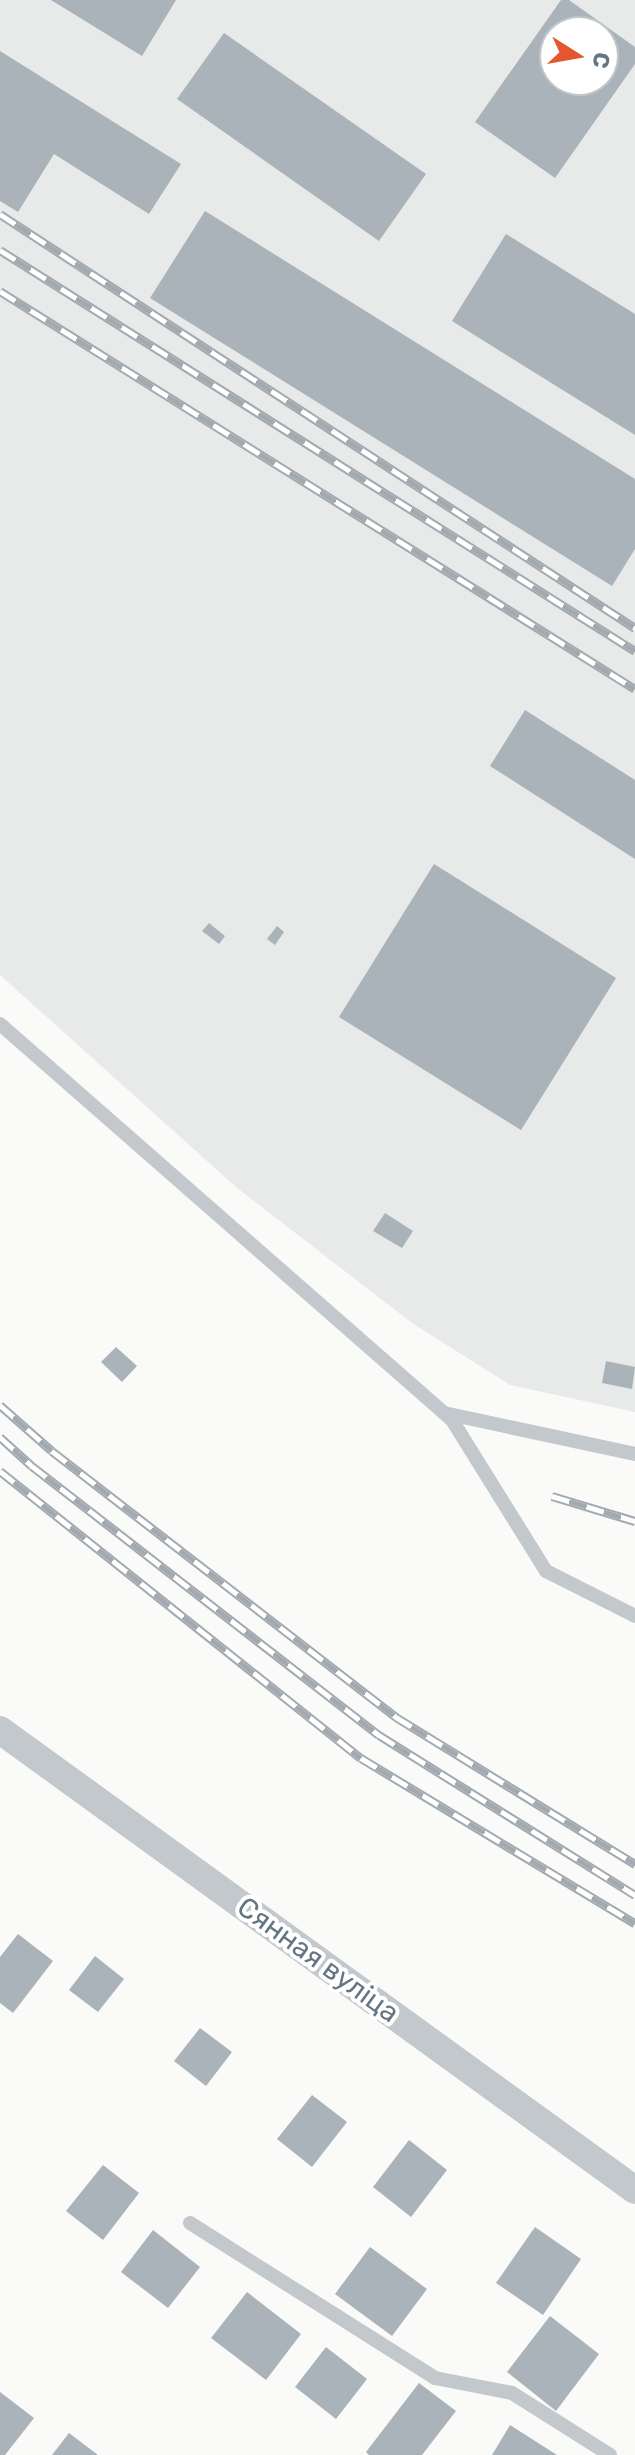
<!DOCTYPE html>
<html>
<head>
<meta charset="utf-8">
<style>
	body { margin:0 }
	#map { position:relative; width:635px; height:2455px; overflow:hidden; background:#fafaf8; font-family:Rubik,sans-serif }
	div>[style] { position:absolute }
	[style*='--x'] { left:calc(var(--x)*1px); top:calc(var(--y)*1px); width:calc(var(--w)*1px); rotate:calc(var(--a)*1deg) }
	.built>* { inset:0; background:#e8e9e9 }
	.building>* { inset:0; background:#aab3b9 }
	.lane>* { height:14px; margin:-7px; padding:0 7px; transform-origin:7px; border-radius:7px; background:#c3c8cc }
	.street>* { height:28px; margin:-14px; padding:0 14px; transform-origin:14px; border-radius:14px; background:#c3c8cc }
	.rail>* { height:9px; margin-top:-4.5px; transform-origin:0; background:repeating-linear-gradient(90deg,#fff 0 18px,#a2aab0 0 36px); box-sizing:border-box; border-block:2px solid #a2aab0 }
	span { translate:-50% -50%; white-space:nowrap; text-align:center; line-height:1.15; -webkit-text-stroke:8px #fff; paint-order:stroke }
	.street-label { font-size:28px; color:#657683 }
	.north { position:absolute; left:539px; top:16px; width:80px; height:80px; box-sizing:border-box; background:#fff; border:2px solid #c1c8cd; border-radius:50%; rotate:101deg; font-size:22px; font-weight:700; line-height:32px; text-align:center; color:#657683 }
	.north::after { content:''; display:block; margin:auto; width:28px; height:36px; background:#e4572e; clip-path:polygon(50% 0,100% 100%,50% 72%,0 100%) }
</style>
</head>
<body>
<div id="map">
	<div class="built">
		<i style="clip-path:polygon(evenodd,0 0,635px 0,635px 1412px,510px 1385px,412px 1323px,236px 1187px,0 975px,0 0,555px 32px,603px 32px,603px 80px,555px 80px,555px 32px)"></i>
	</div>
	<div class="building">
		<i style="clip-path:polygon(51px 0,176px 0,142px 56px)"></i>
		<i style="clip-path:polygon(evenodd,561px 0,569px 0,635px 47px,635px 64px,555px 178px,475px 122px,561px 0,555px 32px,603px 32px,603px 80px,555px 80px,555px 32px)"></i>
		<i style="clip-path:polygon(224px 33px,426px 174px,379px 241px,177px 99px)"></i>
		<i style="clip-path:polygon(0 51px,181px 164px,149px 214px,54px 154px,18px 212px,0 201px)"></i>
		<i style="clip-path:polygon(205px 211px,635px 479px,635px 549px,612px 586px,150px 298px)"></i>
		<i style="clip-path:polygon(506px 234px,635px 314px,635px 435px,452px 321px)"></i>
		<i style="clip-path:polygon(525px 710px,635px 780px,635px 859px,490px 766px)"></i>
		<i style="clip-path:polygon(434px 864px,616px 978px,521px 1130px,339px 1017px)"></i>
		<i style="clip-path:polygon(209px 923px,225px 936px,219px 944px,202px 931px)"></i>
		<i style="clip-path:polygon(277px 926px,284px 932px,275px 945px,267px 939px)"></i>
		<i style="clip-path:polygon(385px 1213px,413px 1231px,402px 1248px,373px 1231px)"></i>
		<i style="clip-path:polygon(116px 1347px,137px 1366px,122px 1382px,101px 1362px)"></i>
		<i style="clip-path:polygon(606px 1361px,635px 1367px,632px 1389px,602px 1383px)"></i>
		<i style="clip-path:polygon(18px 1934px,53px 1961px,13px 2013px,0 2003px,0 1957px)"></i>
		<i style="clip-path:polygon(95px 1956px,124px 1979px,98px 2012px,69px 1990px)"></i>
		<i style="clip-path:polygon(200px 2028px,232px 2052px,206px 2086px,174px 2061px)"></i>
		<i style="clip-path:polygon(312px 2095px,347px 2122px,312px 2167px,277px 2139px)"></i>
		<i style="clip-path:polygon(409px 2140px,447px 2170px,411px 2217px,373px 2187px)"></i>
		<i style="clip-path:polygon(103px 2165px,139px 2193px,103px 2240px,66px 2211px)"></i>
		<i style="clip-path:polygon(535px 2227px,581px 2259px,543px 2315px,496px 2283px)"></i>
		<i style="clip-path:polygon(153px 2230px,200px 2267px,168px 2308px,121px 2272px)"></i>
		<i style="clip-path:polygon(370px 2247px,427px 2289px,392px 2336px,335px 2294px)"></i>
		<i style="clip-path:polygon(247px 2292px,301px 2334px,266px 2380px,211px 2338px)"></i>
		<i style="clip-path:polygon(550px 2316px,599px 2354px,556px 2411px,507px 2372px)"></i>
		<i style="clip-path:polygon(326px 2347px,367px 2379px,336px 2419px,295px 2387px)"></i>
		<i style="clip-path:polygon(419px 2383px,456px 2411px,422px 2455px,369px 2455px,366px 2452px)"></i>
		<i style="clip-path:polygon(0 2392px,34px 2418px,5px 2455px,0 2455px)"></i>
		<i style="clip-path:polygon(510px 2425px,557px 2455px,492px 2455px)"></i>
		<i style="clip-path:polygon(69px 2433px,98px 2455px,52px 2455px)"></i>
	</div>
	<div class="lane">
		<i style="--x:0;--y:1024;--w:601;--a:41.22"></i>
		<i style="--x:452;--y:1420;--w:178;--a:58.1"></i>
		<i style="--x:546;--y:1571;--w:100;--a:26.8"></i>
		<i style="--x:444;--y:1413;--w:195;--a:12.1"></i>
		<i style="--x:190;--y:2223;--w:290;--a:32.3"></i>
		<i style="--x:435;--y:2378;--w:78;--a:11"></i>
		<i style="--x:512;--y:2393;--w:116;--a:32.3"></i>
	</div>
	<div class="street">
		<i style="--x:0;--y:1730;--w:784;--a:35.92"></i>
	</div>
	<div class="rail">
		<i style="--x:0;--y:214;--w:758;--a:33.1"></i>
		<i style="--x:0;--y:250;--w:751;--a:32.27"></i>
		<i style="--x:0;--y:291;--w:749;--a:32.08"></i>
		<i style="--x:0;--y:1405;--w:69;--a:41.5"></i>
		<i style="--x:52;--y:1451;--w:435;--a:37.7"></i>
		<i style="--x:396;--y:1717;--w:281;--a:31.6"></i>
		<i style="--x:0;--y:1437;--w:43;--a:42.2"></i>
		<i style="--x:32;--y:1466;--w:439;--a:37.8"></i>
		<i style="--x:379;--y:1735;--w:302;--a:32"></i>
		<i style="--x:0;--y:1471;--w:461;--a:38.5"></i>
		<i style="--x:361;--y:1758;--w:320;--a:31.1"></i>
		<i style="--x:552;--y:1496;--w:87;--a:16.8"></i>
	</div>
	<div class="street-label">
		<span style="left:318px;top:1960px;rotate:36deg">Сянная вуліца</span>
	</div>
	<div class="north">С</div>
</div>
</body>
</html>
